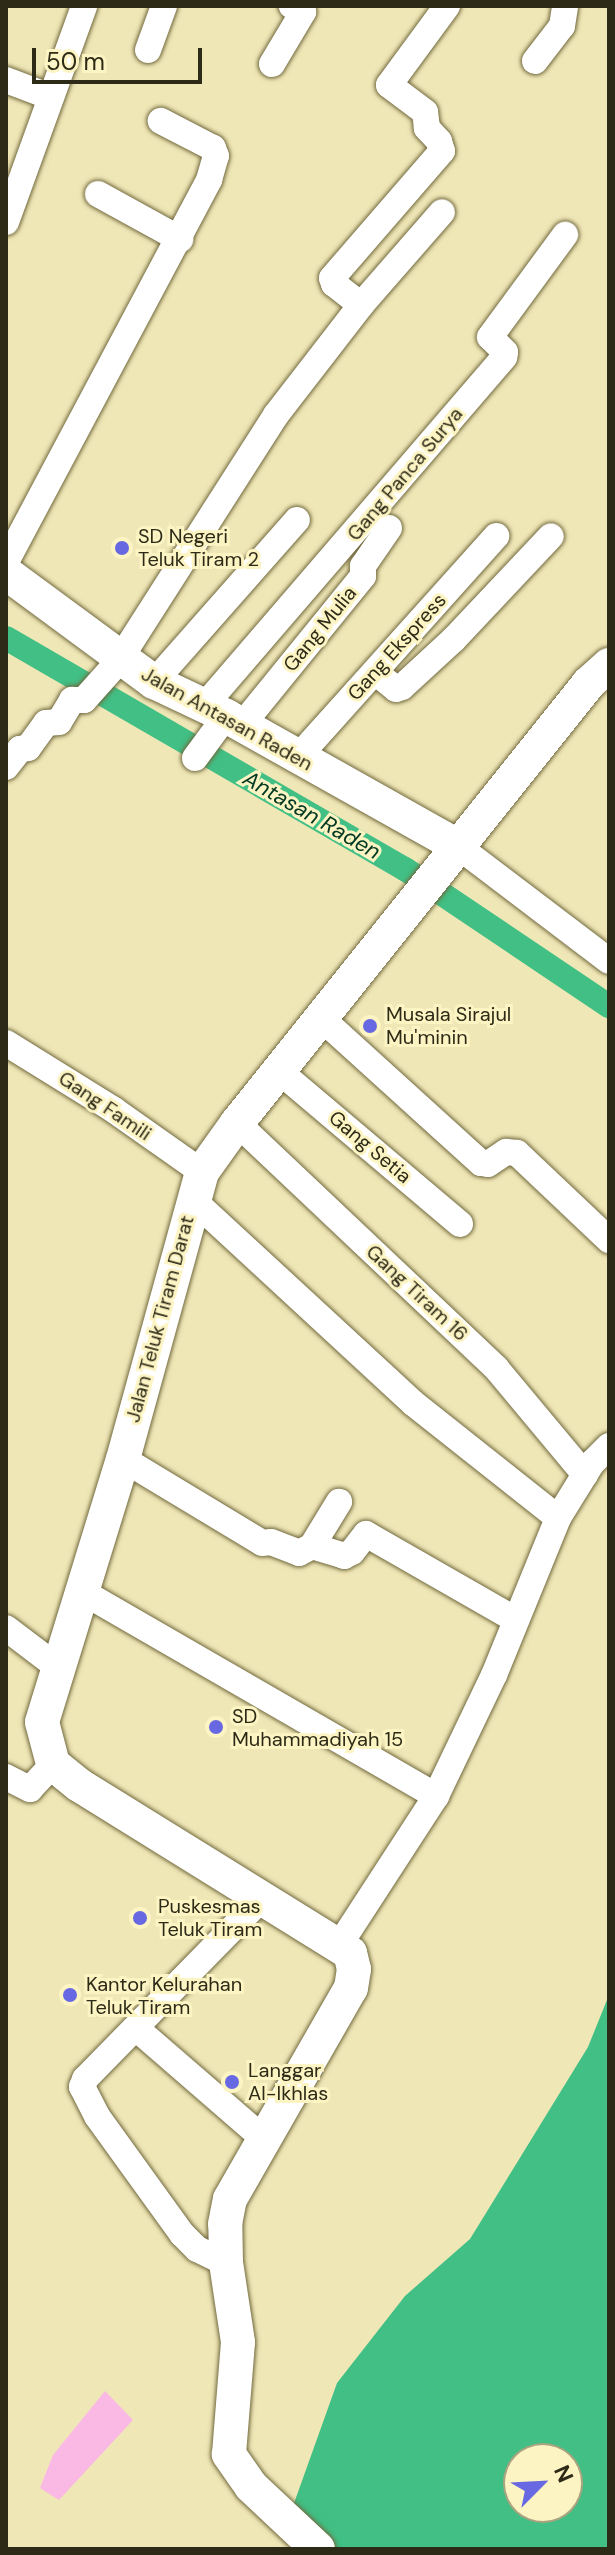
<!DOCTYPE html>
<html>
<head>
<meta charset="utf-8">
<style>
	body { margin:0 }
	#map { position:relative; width:615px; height:2555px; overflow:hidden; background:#f0e7b7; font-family:"DM Sans",sans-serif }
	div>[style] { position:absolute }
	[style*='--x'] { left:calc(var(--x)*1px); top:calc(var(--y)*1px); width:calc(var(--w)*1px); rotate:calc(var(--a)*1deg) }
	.green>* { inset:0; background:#f9b9e4 }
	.water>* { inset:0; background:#41bf84 }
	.canal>* { height:24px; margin:-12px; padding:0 12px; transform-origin:12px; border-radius:12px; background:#41bf84 }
	.roads { filter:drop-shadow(0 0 2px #71693e) drop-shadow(0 0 2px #71693e) }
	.minor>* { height:26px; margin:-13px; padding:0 13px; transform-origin:13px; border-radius:13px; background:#fff }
	.tertiary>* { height:34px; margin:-17px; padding:0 17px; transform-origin:17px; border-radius:17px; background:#fff }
	.dots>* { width:22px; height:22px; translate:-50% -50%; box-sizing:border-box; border:4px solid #fdf4c4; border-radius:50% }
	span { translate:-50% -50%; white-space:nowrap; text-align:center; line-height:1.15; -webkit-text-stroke:6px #fdf4c4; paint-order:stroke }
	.street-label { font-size:20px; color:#2d2a17 }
	.poi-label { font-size:20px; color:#2d2a17 }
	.left { translate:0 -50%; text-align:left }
	.water-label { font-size:22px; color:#023922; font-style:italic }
	.frame { position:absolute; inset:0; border:8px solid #2d2a17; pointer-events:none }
	.north { position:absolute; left:503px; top:2443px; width:80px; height:80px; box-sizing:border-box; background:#fdf4c4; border:2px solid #aaa37f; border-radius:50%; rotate:66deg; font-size:22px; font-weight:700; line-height:32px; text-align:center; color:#2d2a17 }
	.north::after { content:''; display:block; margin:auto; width:28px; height:36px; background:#6869e2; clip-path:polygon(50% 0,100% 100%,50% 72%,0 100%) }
	.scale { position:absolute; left:32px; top:48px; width:170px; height:36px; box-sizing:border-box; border:4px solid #2d2a17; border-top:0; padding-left:10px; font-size:24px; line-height:28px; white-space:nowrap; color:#2d2a17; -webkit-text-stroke:6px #fdf4c4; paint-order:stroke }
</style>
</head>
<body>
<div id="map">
	<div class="green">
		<i style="clip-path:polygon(105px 2391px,133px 2420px,59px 2500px,40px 2488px,53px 2455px)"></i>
	</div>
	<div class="water">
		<i style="clip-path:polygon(evenodd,609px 1995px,609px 2549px,329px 2549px,293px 2506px,337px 2383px,405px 2296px,470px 2239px,588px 2047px,609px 1995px,519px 2459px,567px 2459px,567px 2507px,519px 2507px,519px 2459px)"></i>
	</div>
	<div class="canal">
		<i style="--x:6;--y:638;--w:461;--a:30.1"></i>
		<i style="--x:405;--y:869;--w:246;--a:33.9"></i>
	</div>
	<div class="roads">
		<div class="minor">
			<i style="--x:148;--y:50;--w:47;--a:-70"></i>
			<i style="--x:535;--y:61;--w:44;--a:-52.4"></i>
			<i style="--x:562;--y:26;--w:20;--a:-81"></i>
			<i style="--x:272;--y:64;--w:61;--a:-59.2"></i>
			<i style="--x:303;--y:12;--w:13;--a:-151"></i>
			<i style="--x:6;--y:80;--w:48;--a:20.7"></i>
			<i style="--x:98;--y:194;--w:94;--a:28.8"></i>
			<i style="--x:6;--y:222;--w:230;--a:-70.1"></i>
			<i style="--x:361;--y:305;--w:34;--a:-142"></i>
			<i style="--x:334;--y:284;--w:6;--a:-108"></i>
			<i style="--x:332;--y:278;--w:168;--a:-49.1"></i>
			<i style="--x:442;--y:151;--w:10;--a:-107"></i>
			<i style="--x:439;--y:141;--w:18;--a:-133"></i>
			<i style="--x:427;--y:128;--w:16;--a:-97"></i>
			<i style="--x:425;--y:112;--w:45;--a:-143.1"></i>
			<i style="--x:389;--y:85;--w:98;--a:-53.7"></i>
			<i style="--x:6;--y:562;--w:433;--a:-62"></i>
			<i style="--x:209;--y:180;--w:25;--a:-74"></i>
			<i style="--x:216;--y:156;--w:9;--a:-111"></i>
			<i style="--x:213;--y:148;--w:59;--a:-152.6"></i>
			<i style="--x:375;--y:672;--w:27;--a:39"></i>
			<i style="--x:396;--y:689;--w:6;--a:-18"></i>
			<i style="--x:402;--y:687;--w:71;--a:-42.7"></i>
			<i style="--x:454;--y:639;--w:141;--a:-46.7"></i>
			<i style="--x:154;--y:682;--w:216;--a:-48.6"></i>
			<i style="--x:205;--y:705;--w:459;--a:-49.3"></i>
			<i style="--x:504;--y:357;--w:5;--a:-79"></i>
			<i style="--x:505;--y:352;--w:21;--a:-135"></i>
			<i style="--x:490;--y:337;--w:127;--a:-53.7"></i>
			<i style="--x:242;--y:725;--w:192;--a:-50.9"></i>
			<i style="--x:363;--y:576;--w:10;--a:-90"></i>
			<i style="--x:363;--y:566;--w:46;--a:-55.6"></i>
			<i style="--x:298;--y:757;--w:297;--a:-48.1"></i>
			<i style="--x:195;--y:758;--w:52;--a:-53.6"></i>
			<i style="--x:6;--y:767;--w:23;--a:-52"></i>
			<i style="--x:20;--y:749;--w:8;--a:-7"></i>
			<i style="--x:28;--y:748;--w:31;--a:-54"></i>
			<i style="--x:46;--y:723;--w:13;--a:-4"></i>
			<i style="--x:59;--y:722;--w:26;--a:-59"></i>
			<i style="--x:72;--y:700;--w:12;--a:0"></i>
			<i style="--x:84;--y:700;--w:51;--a:-48.2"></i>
			<i style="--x:118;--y:662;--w:293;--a:-57.4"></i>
			<i style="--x:276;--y:415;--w:139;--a:-52.3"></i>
			<i style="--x:361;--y:305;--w:123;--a:-48.9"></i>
			<i style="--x:459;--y:847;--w:188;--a:37.2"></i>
			<i style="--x:321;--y:1018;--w:216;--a:42.2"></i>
			<i style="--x:481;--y:1163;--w:7;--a:8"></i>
			<i style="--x:488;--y:1164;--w:22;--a:-34"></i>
			<i style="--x:506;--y:1152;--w:11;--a:5"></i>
			<i style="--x:517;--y:1153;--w:127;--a:43.4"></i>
			<i style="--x:6;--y:1043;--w:127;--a:31.8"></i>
			<i style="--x:114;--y:1110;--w:108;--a:35.2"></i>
			<i style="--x:279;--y:1071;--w:237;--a:40.2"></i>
			<i style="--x:237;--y:1123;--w:357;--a:43.4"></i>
			<i style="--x:496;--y:1368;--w:139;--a:50.2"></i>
			<i style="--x:192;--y:1199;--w:301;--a:42.7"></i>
			<i style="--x:413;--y:1403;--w:185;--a:38.4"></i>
			<i style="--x:123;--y:1459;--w:162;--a:31.1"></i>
			<i style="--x:262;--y:1543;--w:9;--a:-6"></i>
			<i style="--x:271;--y:1542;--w:30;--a:21"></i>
			<i style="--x:299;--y:1553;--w:15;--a:-28"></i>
			<i style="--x:312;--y:1546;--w:34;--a:17"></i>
			<i style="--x:344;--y:1556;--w:9;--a:-27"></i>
			<i style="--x:352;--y:1552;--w:23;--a:-52"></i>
			<i style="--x:366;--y:1534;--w:173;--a:29.8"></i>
			<i style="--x:312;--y:1546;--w:52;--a:-58.5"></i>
			<i style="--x:81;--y:1591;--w:410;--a:30"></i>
			<i style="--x:6;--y:1628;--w:63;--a:37.2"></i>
			<i style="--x:6;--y:1777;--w:27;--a:27"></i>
			<i style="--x:30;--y:1789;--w:34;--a:-47"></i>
			<i style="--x:340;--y:1944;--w:176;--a:-57"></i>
			<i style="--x:436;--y:1796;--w:134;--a:-64.4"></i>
			<i style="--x:494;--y:1675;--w:170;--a:-67.8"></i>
			<i style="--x:558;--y:1518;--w:65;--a:-58.3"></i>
			<i style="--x:592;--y:1463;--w:24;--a:-45"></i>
			<i style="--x:137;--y:2029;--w:167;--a:40.9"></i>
			<i style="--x:226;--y:2263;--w:32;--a:-154"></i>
			<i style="--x:197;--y:2249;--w:21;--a:-135"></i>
			<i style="--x:182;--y:2234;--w:145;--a:-125.8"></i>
			<i style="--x:97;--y:2116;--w:33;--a:-117"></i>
			<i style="--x:82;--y:2087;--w:9;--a:-69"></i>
			<i style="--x:85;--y:2079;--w:252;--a:-45.6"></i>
		</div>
		<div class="tertiary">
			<i style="--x:6;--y:573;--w:184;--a:36.4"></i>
			<i style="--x:154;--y:682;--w:80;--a:25.3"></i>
			<i style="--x:226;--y:716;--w:267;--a:29.3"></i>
			<i style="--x:318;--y:2549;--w:92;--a:-136.8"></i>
			<i style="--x:251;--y:2486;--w:39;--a:-125"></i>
			<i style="--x:229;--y:2454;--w:112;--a:-85.4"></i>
			<i style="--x:238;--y:2342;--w:80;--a:-98.6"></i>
			<i style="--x:226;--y:2263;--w:39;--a:-91"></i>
			<i style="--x:225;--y:2224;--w:25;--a:-79"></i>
			<i style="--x:230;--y:2199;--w:243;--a:-60.2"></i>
			<i style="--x:351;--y:1988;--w:19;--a:-81"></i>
			<i style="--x:354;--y:1969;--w:16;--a:-104"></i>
			<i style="--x:350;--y:1953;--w:319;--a:-148.2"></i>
			<i style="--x:79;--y:1785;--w:33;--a:-141"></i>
			<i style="--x:53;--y:1764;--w:43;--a:-104.7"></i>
			<i style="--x:42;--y:1722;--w:275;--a:-72.9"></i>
			<i style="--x:123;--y:1459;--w:298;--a:-74.6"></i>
			<i style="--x:202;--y:1172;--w:60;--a:-54.5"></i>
			<i style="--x:237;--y:1123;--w:563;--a:-51.34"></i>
			<i style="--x:589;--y:683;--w:27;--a:-42"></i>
		</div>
	</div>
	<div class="dots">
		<i style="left:122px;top:548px;background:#6869e2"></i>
		<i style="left:370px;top:1026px;background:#6869e2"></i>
		<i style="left:216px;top:1727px;background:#6869e2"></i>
		<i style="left:140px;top:1918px;background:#6869e2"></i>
		<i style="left:70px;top:1995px;background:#6869e2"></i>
		<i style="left:232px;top:2082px;background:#6869e2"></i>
	</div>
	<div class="street-label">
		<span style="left:405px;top:474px;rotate:-50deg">Gang Panca Surya</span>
		<span style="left:320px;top:629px;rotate:-51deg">Gang Mulia</span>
		<span style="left:397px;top:647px;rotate:-48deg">Gang Ekspress</span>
		<span style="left:227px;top:719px;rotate:29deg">Jalan Antasan Raden</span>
		<span style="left:105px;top:1106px;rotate:34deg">Gang Famili</span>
		<span style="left:370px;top:1147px;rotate:40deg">Gang Setia</span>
		<span style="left:417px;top:1293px;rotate:43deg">Gang Tiram 16</span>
		<span style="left:160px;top:1319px;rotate:-75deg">Jalan Teluk Tiram Darat</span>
	</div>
	<div class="poi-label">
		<span class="left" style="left:138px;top:548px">SD Negeri<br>Teluk Tiram 2</span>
		<span class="left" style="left:386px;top:1026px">Musala Sirajul<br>Mu'minin</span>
		<span class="left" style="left:232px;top:1728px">SD<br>Muhammadiyah 15</span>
		<span class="left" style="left:158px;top:1918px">Puskesmas<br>Teluk Tiram</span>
		<span class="left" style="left:86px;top:1996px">Kantor Kelurahan<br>Teluk Tiram</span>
		<span class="left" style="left:248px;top:2082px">Langgar<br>Al-Ikhlas</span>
	</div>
	<div class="water-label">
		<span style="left:312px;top:815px;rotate:30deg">Antasan Raden</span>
	</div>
	<div class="frame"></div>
	<div class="north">N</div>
	<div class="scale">50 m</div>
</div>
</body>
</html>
